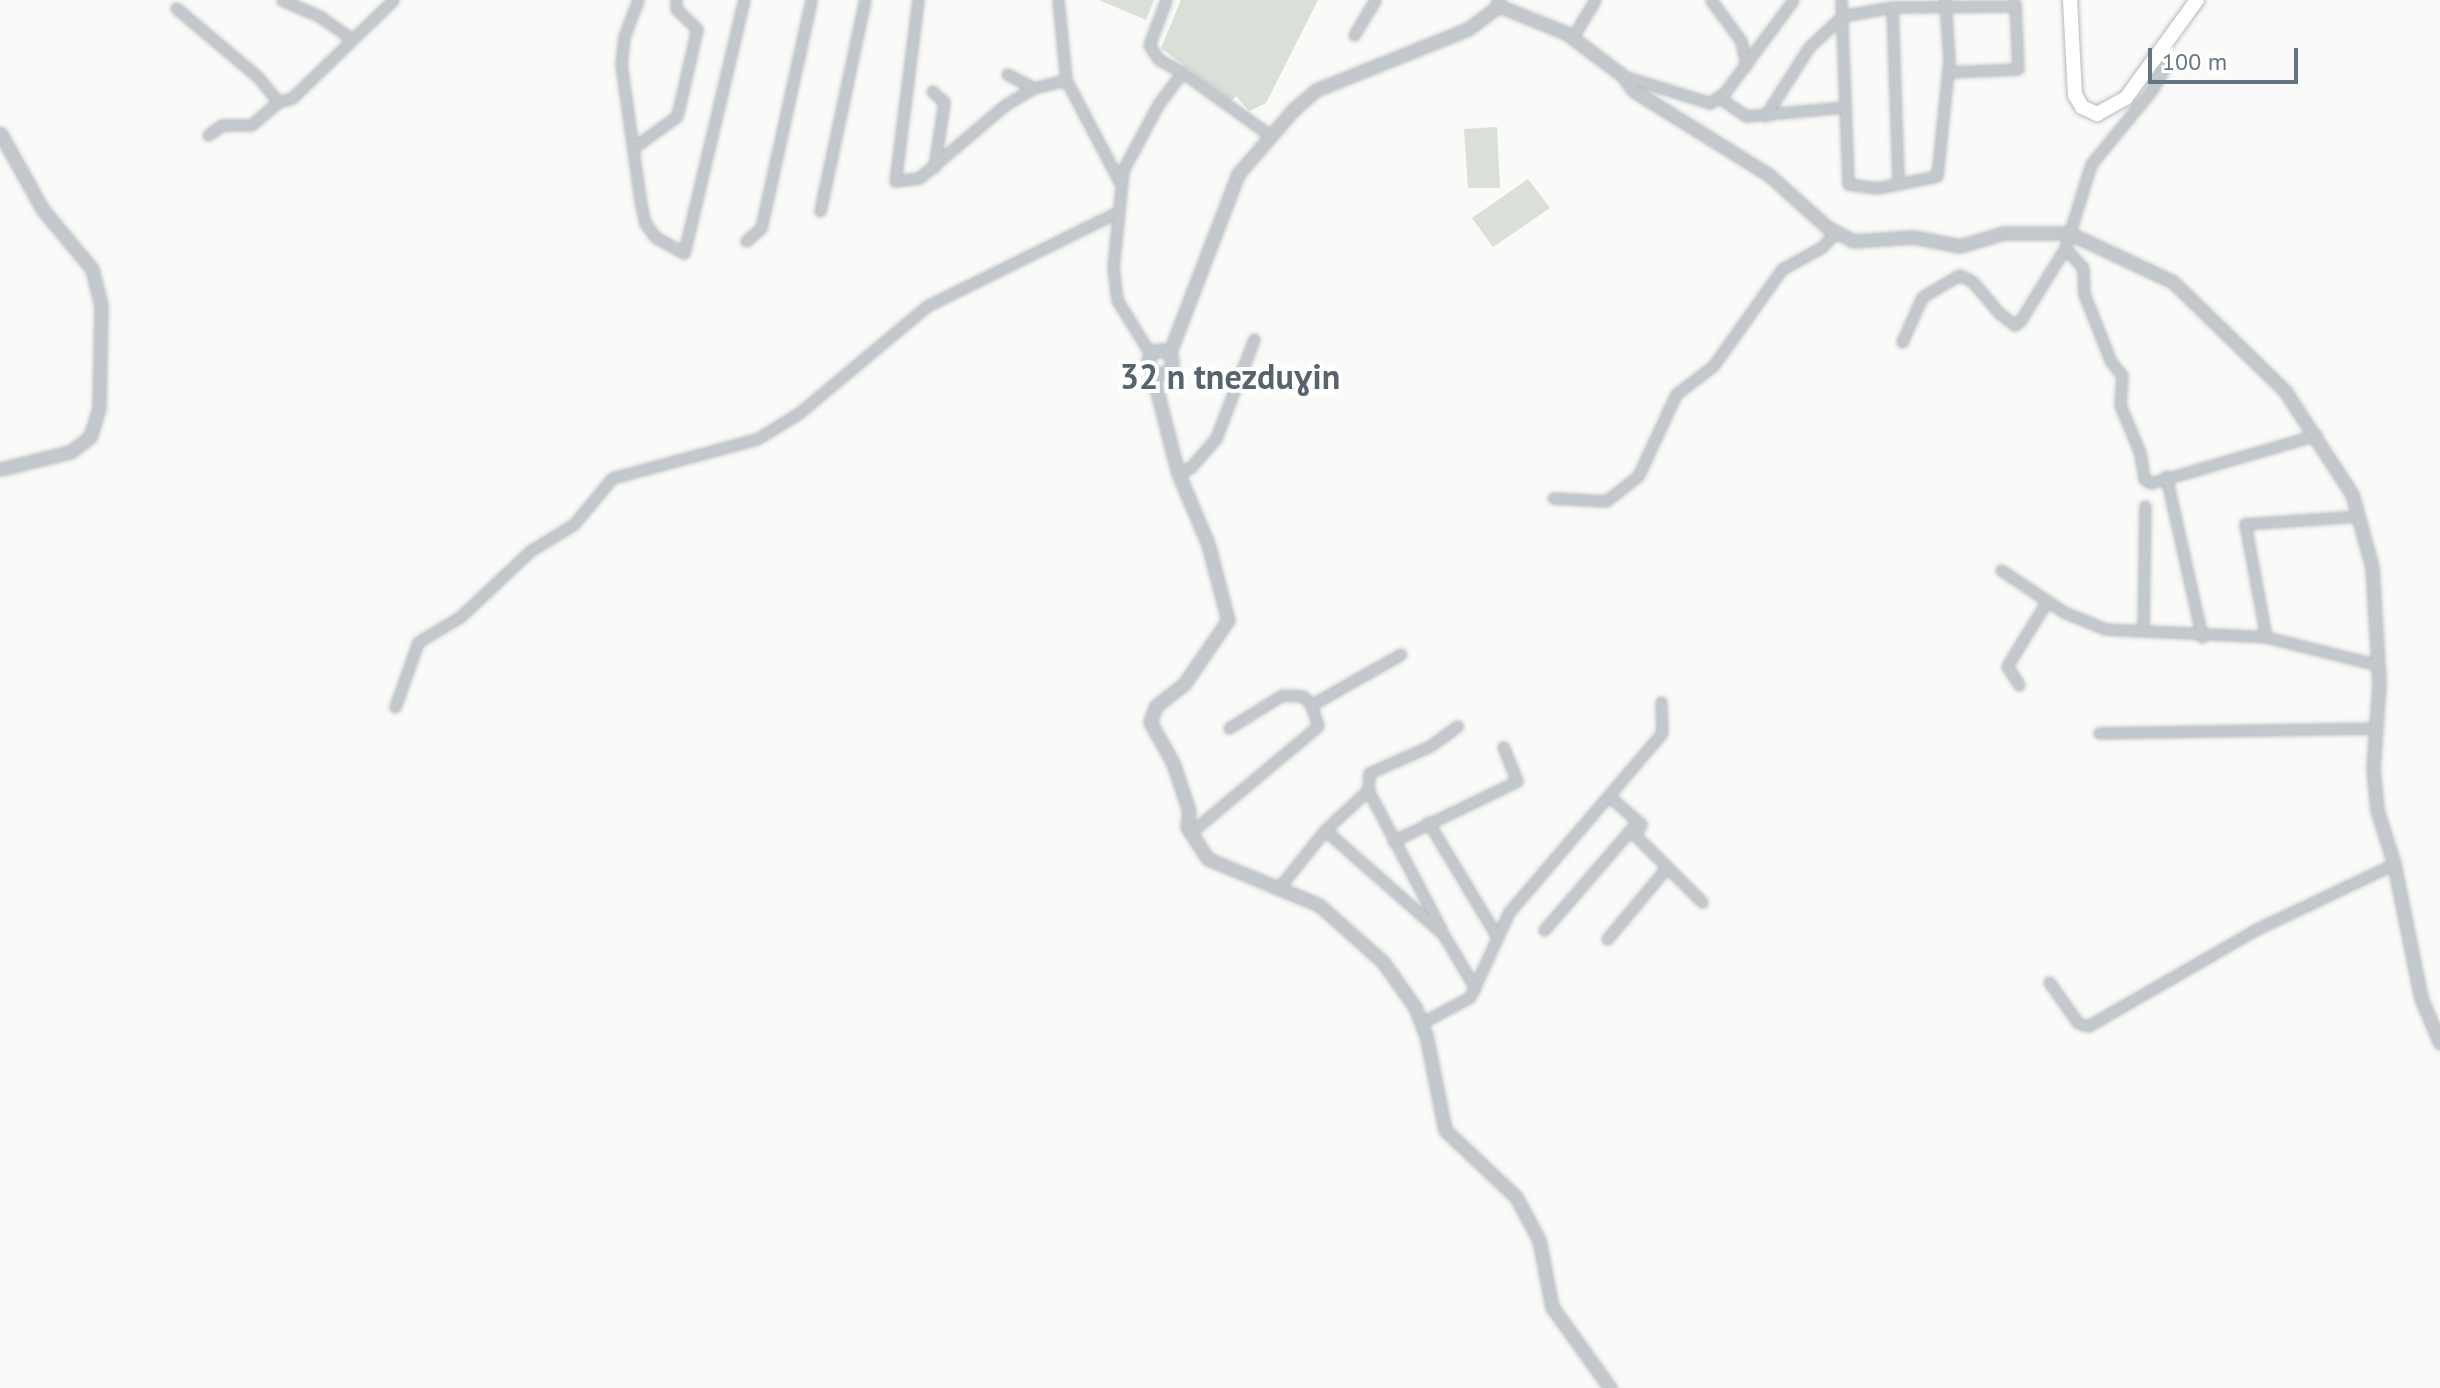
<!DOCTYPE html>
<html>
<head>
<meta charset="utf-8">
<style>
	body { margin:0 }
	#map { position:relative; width:2440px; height:1388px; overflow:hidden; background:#fafaf8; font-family:"PT Sans",sans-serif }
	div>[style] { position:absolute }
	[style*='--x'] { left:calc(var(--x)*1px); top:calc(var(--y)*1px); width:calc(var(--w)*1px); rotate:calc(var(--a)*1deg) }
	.green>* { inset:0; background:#dadfd7 }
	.roads { filter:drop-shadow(0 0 2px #b5babe) drop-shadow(0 0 2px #b5babe) }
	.minor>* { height:9px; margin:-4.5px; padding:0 4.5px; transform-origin:4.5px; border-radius:4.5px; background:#c3c8cc }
	.tertiary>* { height:11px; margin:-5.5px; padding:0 5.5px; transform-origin:5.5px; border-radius:5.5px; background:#c3c8cc }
	.tertiary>.ring { margin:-5.5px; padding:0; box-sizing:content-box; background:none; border:11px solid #c3c8cc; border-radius:50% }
	.primary>* { height:14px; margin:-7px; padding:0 7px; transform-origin:7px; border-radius:7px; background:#fff }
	span { translate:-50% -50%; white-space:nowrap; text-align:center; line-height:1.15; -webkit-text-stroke:8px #fff; paint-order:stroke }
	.district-label { font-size:34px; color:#57646e; font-weight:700 }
	.scale { position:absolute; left:2148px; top:48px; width:150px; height:36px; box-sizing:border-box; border:4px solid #657683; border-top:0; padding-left:10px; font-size:24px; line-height:28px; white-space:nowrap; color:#657683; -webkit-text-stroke:6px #fff; paint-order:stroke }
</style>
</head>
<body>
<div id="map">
	<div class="green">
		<i style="clip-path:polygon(1099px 0,1154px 0,1146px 20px)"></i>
		<i style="clip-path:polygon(1181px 0,1318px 0,1266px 103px,1249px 111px,1236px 96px,1231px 101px,1161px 48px)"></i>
		<i style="clip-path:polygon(1497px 127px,1500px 188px,1468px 188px,1464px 129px)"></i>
		<i style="clip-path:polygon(1528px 179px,1550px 208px,1493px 247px,1472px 218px)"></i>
	</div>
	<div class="roads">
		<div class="minor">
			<i style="--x:282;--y:0;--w:40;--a:23.4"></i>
			<i style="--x:319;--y:16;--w:40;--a:34.9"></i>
			<i style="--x:638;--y:0;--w:39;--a:111"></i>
			<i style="--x:624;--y:36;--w:28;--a:96"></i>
			<i style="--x:621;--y:64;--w:137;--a:82"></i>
			<i style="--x:640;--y:200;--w:24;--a:78"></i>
			<i style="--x:645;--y:223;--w:17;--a:54"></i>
			<i style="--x:655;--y:237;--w:33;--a:29"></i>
			<i style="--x:684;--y:253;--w:260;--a:-76.7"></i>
			<i style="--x:918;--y:0;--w:182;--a:97.2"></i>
			<i style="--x:895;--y:181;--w:24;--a:-7"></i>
			<i style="--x:919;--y:178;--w:113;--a:-40.3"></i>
			<i style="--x:1005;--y:105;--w:33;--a:-31"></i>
			<i style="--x:1033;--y:88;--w:34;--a:-14"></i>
			<i style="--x:1058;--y:0;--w:80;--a:84.3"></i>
			<i style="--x:1066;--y:80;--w:116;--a:62.3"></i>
			<i style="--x:1711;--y:0;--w:51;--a:53.8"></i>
			<i style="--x:1741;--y:41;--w:25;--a:78"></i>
			<i style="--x:1841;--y:0;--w:184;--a:87.8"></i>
			<i style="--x:1848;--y:184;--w:29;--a:8"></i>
			<i style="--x:1877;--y:188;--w:61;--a:-11.3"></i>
			<i style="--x:1937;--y:176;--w:117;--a:-84.1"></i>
			<i style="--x:1949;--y:60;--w:60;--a:-93.8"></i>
			<i style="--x:1892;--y:7;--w:174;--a:88"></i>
			<i style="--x:176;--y:8;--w:107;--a:40.1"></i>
			<i style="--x:258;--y:77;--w:32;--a:51"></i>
			<i style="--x:1354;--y:35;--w:41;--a:-59"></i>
			<i style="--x:1572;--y:38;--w:44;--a:-58.8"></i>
			<i style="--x:2161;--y:56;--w:15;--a:82"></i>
			<i style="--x:2163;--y:71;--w:23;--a:121"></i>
			<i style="--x:2151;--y:91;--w:94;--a:129.4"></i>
			<i style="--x:2091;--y:164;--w:88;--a:107.2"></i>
			<i style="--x:2065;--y:248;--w:27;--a:48"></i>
			<i style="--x:2083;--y:268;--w:26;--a:88"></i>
			<i style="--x:2084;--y:294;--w:73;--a:68.3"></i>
			<i style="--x:2111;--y:362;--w:17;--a:50"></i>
			<i style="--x:2122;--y:375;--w:30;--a:94"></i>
			<i style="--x:2120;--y:405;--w:52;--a:67.4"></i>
			<i style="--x:2140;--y:453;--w:26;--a:81"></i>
			<i style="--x:2144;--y:479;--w:8;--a:30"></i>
			<i style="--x:2151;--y:483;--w:172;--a:-16.2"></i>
			<i style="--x:1182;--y:72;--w:110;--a:35.7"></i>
			<i style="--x:1948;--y:72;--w:70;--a:-2.5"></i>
			<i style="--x:2018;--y:69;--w:66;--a:-92.6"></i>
			<i style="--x:1007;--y:74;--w:30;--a:28"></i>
			<i style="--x:1623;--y:76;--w:91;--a:17.2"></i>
			<i style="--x:1710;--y:103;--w:19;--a:-36"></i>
			<i style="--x:1725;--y:92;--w:114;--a:-53.5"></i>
			<i style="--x:932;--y:91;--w:16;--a:43"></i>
			<i style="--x:944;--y:102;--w:66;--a:98.7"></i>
			<i style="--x:1718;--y:97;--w:34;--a:34"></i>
			<i style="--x:1746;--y:116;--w:98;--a:-5.2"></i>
			<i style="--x:1765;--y:116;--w:82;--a:-57.5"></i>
			<i style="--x:1809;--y:47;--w:45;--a:-43.2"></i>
			<i style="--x:1842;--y:16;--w:51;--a:-10.2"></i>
			<i style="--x:1892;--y:7;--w:123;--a:-0.5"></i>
			<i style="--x:208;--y:135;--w:17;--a:-36"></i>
			<i style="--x:222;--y:125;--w:29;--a:0"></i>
			<i style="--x:251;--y:125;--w:35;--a:-40"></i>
			<i style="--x:278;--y:102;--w:15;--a:-16"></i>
			<i style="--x:292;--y:98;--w:141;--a:-44.1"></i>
			<i style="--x:633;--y:148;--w:54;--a:-36"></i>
			<i style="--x:677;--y:116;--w:89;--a:-77.1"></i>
			<i style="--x:697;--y:29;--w:29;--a:-136"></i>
			<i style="--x:676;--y:9;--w:9;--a:-90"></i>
			<i style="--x:820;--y:211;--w:216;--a:-78"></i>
			<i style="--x:746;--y:241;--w:20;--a:-41"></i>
			<i style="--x:761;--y:228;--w:233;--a:-77.6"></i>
			<i style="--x:1902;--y:342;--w:49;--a:-66"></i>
			<i style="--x:1922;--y:297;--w:43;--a:-30.7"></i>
			<i style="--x:1959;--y:275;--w:14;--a:25"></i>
			<i style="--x:1972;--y:281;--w:42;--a:49.8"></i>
			<i style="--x:1999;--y:313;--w:20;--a:37"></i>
			<i style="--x:2015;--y:325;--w:6;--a:-39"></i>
			<i style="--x:2020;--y:321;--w:86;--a:-58.3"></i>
			<i style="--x:1151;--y:355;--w:65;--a:-121.7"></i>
			<i style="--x:1117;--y:300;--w:32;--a:-97"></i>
			<i style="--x:1113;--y:268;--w:99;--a:-84.2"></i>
			<i style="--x:1123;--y:170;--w:76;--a:-61.8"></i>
			<i style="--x:1159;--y:103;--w:39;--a:-53"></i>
			<i style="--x:1182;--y:72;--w:26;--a:-152"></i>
			<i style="--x:1159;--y:60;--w:18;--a:-124"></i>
			<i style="--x:1149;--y:45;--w:48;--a:-69.3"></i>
			<i style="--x:1178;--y:473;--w:13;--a:-23"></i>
			<i style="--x:1190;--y:468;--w:40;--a:-49"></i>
			<i style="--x:1216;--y:438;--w:106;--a:-69"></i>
			<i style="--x:2166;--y:476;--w:165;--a:77.4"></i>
			<i style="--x:1553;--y:498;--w:53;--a:3.2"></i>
			<i style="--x:1606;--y:501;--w:41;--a:-38"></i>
			<i style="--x:1638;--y:476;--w:90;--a:-65.1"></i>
			<i style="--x:1676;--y:394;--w:46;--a:-37.1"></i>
			<i style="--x:1713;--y:366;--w:119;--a:-54.6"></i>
			<i style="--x:1782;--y:269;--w:46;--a:-28.8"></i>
			<i style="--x:1822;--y:247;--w:21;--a:-47"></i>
			<i style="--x:2001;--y:570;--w:76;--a:33.7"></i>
			<i style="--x:2064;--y:612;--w:44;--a:22.5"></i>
			<i style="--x:2105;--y:629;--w:161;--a:2.8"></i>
			<i style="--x:2266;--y:637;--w:115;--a:14"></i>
			<i style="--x:2143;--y:630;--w:124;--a:-89.1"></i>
			<i style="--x:2266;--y:637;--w:115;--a:-100.5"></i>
			<i style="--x:2245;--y:524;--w:113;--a:-4"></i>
			<i style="--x:2019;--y:685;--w:22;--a:-122"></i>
			<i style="--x:2007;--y:666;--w:76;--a:-58.4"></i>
			<i style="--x:395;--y:707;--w:69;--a:-70.5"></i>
			<i style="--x:418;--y:642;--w:49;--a:-30.8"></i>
			<i style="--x:460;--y:617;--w:96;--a:-43.3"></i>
			<i style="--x:530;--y:551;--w:52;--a:-31.5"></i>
			<i style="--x:574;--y:524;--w:60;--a:-50.4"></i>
			<i style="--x:612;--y:478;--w:150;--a:-15.1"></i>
			<i style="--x:757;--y:439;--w:49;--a:-31.8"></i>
			<i style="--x:799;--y:413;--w:167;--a:-39.9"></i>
			<i style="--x:927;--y:306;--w:214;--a:-26.3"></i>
			<i style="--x:1229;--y:728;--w:62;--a:-31.9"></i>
			<i style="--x:1282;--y:695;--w:21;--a:3"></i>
			<i style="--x:1303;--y:696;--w:12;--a:48"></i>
			<i style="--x:2099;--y:733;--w:277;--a:-1"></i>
			<i style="--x:1368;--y:790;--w:157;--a:62.3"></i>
			<i style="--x:1609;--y:796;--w:43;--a:41.2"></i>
			<i style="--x:1641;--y:824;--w:13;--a:119"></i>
			<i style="--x:1635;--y:835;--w:95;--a:45"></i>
			<i style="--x:1428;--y:822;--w:135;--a:58.9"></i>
			<i style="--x:1325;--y:830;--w:157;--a:41.4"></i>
			<i style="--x:1443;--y:934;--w:63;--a:59.3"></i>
			<i style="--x:1190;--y:833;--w:167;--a:-39.9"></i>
			<i style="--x:1318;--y:726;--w:22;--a:-108"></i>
			<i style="--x:1311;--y:705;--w:103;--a:-29.5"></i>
			<i style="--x:1393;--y:841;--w:138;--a:-25.8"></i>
			<i style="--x:1517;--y:781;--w:37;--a:-112"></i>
			<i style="--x:1281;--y:885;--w:70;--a:-51.3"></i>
			<i style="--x:1325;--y:830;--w:59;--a:-42.9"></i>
			<i style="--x:1368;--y:790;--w:17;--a:-87"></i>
			<i style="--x:1369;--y:773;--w:67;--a:-23.9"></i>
			<i style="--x:1430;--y:746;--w:34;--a:-36"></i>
			<i style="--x:1544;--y:930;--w:144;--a:-49.2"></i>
			<i style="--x:1607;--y:939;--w:94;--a:-50.2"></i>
			<i style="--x:2049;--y:982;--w:50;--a:54.7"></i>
			<i style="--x:2078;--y:1023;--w:10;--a:17"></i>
			<i style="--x:2088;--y:1026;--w:195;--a:-29.9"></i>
			<i style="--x:2257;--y:929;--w:152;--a:-25.4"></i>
			<i style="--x:1421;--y:1023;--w:55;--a:-28"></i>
			<i style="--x:1470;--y:997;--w:94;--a:-65.4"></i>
			<i style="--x:1509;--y:912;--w:235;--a:-49.5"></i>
			<i style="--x:1662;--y:733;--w:31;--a:-92"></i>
		</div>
		<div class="tertiary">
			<i style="--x:1498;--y:0;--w:6;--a:81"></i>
			<i style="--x:1499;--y:6;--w:72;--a:21.9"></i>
			<i style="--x:1566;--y:33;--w:71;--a:37"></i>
			<i style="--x:1623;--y:76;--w:19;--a:54"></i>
			<i style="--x:1634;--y:91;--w:159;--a:31.9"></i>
			<i style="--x:1769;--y:175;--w:79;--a:41.9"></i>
			<i style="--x:1828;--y:228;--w:28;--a:27"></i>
			<i style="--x:1853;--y:241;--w:60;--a:-3.8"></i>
			<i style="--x:1913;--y:237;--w:48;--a:10.8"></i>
			<i style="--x:1960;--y:246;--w:45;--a:-16.8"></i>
			<i style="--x:2003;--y:233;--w:66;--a:0"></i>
			<i style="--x:2069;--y:233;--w:115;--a:25.2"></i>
			<i style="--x:2173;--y:282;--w:156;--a:44.2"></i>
			<i style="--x:2285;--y:391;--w:123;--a:57"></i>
			<i style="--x:2352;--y:494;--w:76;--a:74.7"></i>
			<i style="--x:2372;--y:567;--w:116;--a:86.5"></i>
			<i style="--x:2379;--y:683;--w:85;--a:94"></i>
			<i style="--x:2373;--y:768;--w:42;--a:84.6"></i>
			<i style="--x:2377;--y:810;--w:57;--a:72.5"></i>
			<i style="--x:2394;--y:864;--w:137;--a:78.6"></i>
			<i style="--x:2421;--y:998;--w:49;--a:67.1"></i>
			<i style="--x:0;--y:133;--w:88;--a:60.8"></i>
			<i style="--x:43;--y:210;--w:77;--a:50.3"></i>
			<i style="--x:92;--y:269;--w:37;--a:76"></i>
			<i style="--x:101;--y:305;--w:103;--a:91.1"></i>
			<i style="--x:99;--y:408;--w:30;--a:107"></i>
			<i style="--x:90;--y:437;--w:25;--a:143"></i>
			<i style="--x:70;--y:452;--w:72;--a:166.3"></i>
			<i class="ring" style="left:1148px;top:350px;width:13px;height:13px"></i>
			<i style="--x:1169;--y:354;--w:193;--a:-69"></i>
			<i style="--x:1238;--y:174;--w:84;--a:-49.3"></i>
			<i style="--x:1293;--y:110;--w:30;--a:-41"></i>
			<i style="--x:1316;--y:90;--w:164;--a:-21.9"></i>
			<i style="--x:1468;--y:29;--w:39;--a:-37"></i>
			<i style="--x:1152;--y:372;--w:104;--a:75.6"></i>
			<i style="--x:1178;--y:473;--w:77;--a:67.1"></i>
			<i style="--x:1208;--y:544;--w:79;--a:75.3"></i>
			<i style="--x:1228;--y:620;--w:78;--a:124.5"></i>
			<i style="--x:1184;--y:684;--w:36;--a:142"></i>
			<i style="--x:1156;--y:706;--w:17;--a:111"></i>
			<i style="--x:1150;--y:722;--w:47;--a:60.7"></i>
			<i style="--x:1173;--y:763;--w:51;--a:71.6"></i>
			<i style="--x:1189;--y:811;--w:16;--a:97"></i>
			<i style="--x:1187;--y:827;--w:38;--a:57"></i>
			<i style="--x:1208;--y:859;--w:120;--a:22.5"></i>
			<i style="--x:1319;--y:905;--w:86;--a:41.7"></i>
			<i style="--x:1383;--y:962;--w:55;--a:54.6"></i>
			<i style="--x:1415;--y:1007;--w:30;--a:69"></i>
			<i style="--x:1426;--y:1035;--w:97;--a:78.7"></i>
			<i style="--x:1445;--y:1130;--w:98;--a:43.3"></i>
			<i style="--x:1516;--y:1197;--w:49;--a:61.9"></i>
			<i style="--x:1539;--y:1240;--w:68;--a:79"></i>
			<i style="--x:1552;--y:1307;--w:100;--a:54.4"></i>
		</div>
		<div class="primary">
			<i style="--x:2070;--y:0;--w:95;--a:87"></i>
			<i style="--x:2075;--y:95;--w:14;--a:60"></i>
			<i style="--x:2082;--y:107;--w:17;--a:25"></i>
			<i style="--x:2097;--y:114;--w:33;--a:-29"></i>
			<i style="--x:2126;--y:98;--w:121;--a:-54.1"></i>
		</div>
	</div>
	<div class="district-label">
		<span style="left:1230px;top:377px">32 n tnezduɣin</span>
	</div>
	<div class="scale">100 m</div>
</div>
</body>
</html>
